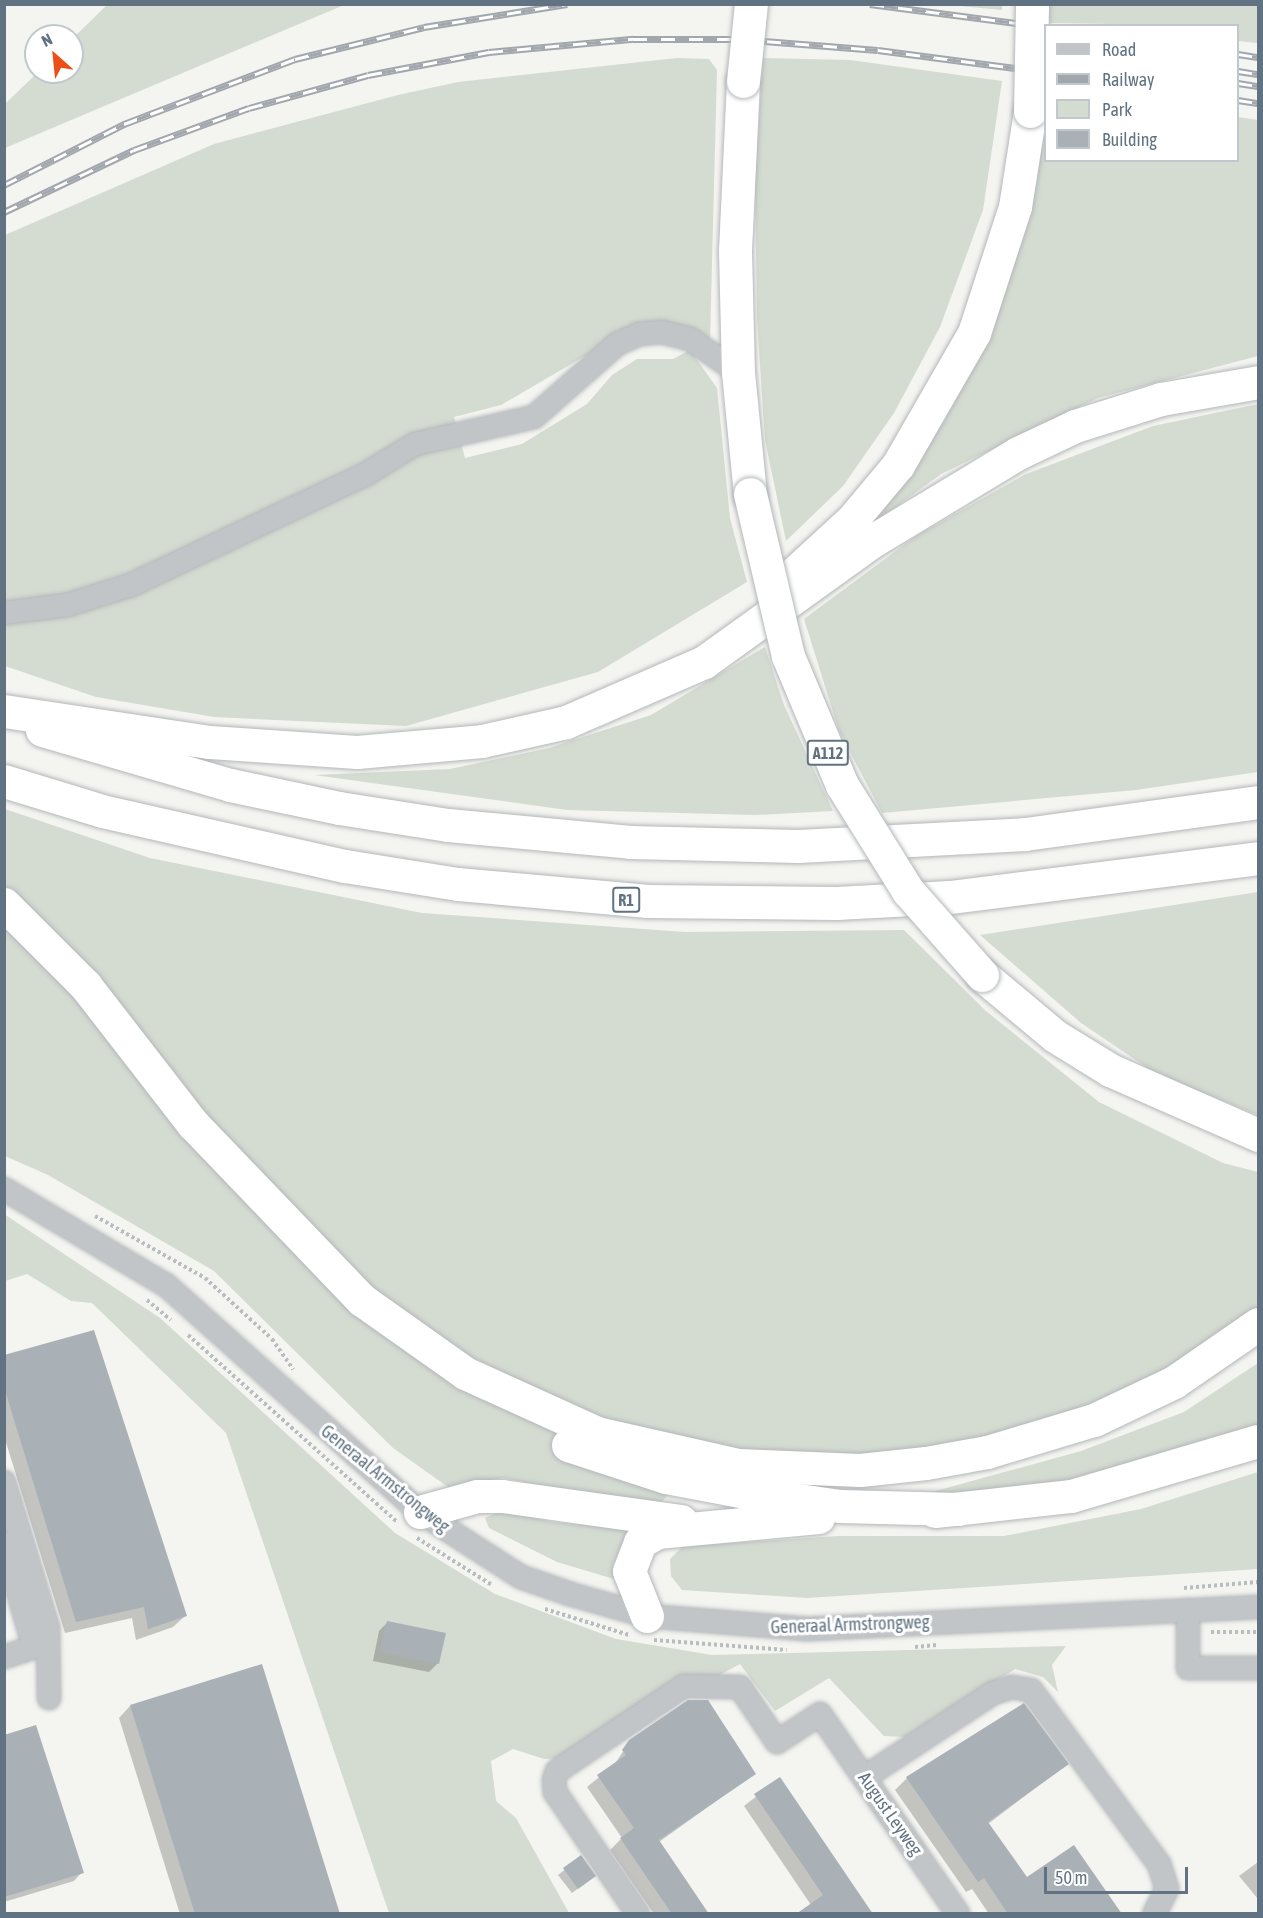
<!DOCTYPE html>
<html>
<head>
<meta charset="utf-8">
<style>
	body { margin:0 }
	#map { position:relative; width:1263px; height:1918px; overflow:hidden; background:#f4f4f0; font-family:"Asap Condensed",sans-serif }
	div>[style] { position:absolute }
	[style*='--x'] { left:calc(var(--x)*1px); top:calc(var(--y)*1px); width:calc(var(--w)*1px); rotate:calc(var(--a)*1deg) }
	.green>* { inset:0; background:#d4dbd1 }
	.shadow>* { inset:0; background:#0003 }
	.building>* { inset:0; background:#a9b1b7 }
	.path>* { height:4px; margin-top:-2px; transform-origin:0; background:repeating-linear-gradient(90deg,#babdbf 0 3px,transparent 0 6px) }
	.roads { filter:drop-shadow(0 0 2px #b3b7ba) drop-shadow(0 0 2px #b3b7ba) }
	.minor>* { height:22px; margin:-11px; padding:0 11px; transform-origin:11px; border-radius:11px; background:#c1c5c8 }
	.highway>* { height:33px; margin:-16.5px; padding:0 16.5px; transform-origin:16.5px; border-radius:16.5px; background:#fff }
	.rail>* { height:7px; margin-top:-3.5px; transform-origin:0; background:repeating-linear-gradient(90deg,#fff 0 14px,#a1a7ad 0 28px); box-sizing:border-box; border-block:2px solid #a1a7ad }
	.bridges { filter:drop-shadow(0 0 2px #b3b7ba) drop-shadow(0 0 2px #b3b7ba) }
	.highway-bridge>* { height:33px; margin:-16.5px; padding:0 16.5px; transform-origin:16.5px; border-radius:16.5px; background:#fff }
	span { translate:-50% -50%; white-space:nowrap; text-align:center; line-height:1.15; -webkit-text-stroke:6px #fff; paint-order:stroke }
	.shield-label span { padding:2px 4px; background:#fff; border:2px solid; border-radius:4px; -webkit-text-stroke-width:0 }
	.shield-label { font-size:16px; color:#617383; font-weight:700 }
	.street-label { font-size:18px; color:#617383 }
	.frame { position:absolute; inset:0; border:6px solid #617383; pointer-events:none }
	.legend { position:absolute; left:1044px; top:24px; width:195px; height:138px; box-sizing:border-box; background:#fff; border:2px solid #c0c7cd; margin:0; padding:8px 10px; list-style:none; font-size:18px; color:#617383 }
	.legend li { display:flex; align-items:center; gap:12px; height:30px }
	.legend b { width:30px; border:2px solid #c0c7cd }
	.north { position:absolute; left:24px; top:24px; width:60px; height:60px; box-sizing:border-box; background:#fff; border:2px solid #c0c7cd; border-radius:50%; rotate:333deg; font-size:16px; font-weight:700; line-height:24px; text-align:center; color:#617383 }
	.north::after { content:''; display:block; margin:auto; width:21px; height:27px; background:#ec4e18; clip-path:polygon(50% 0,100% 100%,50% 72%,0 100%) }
	.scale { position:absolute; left:1044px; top:1867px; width:144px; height:27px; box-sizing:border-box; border:3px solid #617383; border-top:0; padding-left:8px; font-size:18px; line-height:21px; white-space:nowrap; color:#617383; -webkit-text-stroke:4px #fff; paint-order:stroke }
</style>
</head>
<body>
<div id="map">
	<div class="green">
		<i style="clip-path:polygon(107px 5px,107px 4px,344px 5px,5px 148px,5px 104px,38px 72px,72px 72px,72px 39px)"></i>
		<i style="clip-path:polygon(949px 5px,1002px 5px,1002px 10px)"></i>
		<i style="clip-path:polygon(1046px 5px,1258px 5px,1258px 43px,1238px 41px,1238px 26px,1048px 23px)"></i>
		<i style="clip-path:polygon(677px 58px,709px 59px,717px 70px,710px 341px,638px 325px,501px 405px,454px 417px,465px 458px,522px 444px,587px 404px,612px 375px,637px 359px,673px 359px,690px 350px,717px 388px,730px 518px,747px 582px,598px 672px,406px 726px,214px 717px,96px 697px,5px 666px,5px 235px,214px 144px,398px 95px,458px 82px)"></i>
		<i style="clip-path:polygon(763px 58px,850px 60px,1002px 81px,983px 210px,940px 327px,894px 413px,843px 486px,786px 541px,765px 440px,757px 319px,755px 182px)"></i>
		<i style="clip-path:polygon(1045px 115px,1046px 160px,1238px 160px,1238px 117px,1258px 120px,1258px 356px,1098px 398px,941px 474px,831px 554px,896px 488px)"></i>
		<i style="clip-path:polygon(1258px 404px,1258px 772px,1136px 790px,882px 813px,839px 731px,804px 619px,916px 536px,1026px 474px,1153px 426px)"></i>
		<i style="clip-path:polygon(765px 647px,784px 705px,833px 811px,755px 815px,567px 810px,314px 775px,450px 769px,549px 748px,651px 715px)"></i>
		<i style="clip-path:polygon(5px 809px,150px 858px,422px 913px,685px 932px,904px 930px,986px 1011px,1099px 1102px,1223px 1163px,1258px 1172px,1258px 1311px,1151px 1377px,1031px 1430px,883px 1461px,716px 1450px,657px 1506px,503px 1478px,448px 1487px,393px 1448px,214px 1271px,48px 1175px,5px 1156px)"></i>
		<i style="clip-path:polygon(1258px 892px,1258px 1115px,1155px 1073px,1081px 1023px,980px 935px)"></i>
		<i style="clip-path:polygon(4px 1214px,160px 1318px,395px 1533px,495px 1594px,616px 1639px,712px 1655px,1066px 1646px,1052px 1665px,1058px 1692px,1043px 1677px,1015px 1669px,906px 1737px,884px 1736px,829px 1678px,775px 1711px,740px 1664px,566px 1758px,544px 1759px,513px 1749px,491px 1761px,496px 1801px,516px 1818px,569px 1913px,389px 1913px,226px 1433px,92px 1303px,71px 1301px,27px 1274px,5px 1281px)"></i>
		<i style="clip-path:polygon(1258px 1363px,1258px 1427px,1087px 1482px,892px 1503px,1081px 1451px,1184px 1412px)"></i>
		<i style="clip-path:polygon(1258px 1472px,1258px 1569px,807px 1598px,682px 1590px,671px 1576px,670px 1559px,683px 1546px,838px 1536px,1004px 1536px,1141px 1509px)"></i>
		<i style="clip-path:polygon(503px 1510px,552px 1522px,629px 1530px,613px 1565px,614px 1579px,557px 1562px,489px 1528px,485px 1518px)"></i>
	</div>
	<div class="shadow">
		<i style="clip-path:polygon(4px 1356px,185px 1616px,173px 1627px,136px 1640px,132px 1618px,65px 1633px,4px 1436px)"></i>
		<i style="clip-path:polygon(387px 1623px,438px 1663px,429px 1672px,373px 1661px,379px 1631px)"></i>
		<i style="clip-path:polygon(261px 1666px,339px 1914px,180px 1914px,119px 1718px,130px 1706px)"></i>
		<i style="clip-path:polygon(4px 1737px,82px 1872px,74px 1881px,4px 1902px)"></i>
		<i style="clip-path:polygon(630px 1741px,754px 1774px,659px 1842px,707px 1914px,654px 1914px,610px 1850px,622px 1838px,587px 1787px,614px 1765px)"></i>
		<i style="clip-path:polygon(1067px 1764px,988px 1824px,1026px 1879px,1120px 1914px,989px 1914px,972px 1889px,966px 1892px,895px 1790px,907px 1778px)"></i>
		<i style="clip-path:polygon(779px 1779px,871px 1914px,811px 1905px,744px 1806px)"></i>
		<i style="clip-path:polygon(581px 1857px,588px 1881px,572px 1893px,558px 1875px)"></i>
		<i style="clip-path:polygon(1258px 1862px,1258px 1899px,1239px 1876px)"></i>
	</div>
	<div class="building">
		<i style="clip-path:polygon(94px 1330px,187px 1616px,148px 1629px,144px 1607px,76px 1622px,4px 1387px,4px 1355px)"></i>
		<i style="clip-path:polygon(387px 1621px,446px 1633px,439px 1664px,380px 1652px)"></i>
		<i style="clip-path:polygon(262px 1664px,340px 1914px,195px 1914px,130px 1705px)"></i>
		<i style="clip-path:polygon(688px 1700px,708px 1700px,756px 1774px,659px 1840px,709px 1914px,672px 1914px,620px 1838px,634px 1828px,597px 1775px,626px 1755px,622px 1750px,629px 1740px)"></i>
		<i style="clip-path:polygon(1024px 1703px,1069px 1764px,988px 1822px,1027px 1877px,1074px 1845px,1122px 1914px,1008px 1914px,984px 1878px,978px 1882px,906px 1777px)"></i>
		<i style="clip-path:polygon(36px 1725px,84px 1873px,4px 1897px,4px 1735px)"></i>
		<i style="clip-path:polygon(780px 1777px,873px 1914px,796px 1914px,823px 1895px,754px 1794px)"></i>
		<i style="clip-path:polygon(581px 1855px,596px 1876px,578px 1889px,563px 1868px)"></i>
	</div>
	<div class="path">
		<i style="--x:95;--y:1216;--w:126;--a:29.4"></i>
		<i style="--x:205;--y:1278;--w:91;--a:42.3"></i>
		<i style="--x:272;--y:1339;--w:37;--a:55"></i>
		<i style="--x:147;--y:1300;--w:31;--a:40"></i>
		<i style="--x:188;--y:1335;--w:280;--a:41.8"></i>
		<i style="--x:417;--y:1538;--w:89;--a:32.1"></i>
		<i style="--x:1184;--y:1588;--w:74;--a:-4.6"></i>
		<i style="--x:545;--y:1609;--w:88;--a:17.2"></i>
		<i style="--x:1211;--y:1632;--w:47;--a:0"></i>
		<i style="--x:654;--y:1640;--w:133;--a:4.3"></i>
		<i style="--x:915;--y:1647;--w:22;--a:-5"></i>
	</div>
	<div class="roads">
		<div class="minor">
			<i style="--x:4;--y:613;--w:64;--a:-7.2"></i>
			<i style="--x:67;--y:605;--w:67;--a:-17.4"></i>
			<i style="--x:131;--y:585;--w:260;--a:-25.3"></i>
			<i style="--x:366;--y:474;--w:57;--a:-31.5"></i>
			<i style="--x:415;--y:444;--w:122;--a:-12.8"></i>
			<i style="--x:534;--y:417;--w:111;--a:-41.3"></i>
			<i style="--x:617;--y:344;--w:24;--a:-24"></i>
			<i style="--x:639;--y:334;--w:23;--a:-5"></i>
			<i style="--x:662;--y:332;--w:29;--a:14"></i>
			<i style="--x:690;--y:339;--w:58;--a:34.5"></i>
			<i style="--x:4;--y:1189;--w:188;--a:30.7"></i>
			<i style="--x:166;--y:1285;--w:341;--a:41.8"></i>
			<i style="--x:420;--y:1512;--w:120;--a:32.8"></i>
			<i style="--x:521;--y:1577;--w:52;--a:19.1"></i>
			<i style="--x:570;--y:1594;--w:80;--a:15.9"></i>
			<i style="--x:647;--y:1616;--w:161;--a:4.6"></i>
			<i style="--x:807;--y:1629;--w:452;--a:-2.8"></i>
			<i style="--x:4;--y:1482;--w:152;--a:73.2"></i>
			<i style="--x:48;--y:1628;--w:70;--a:89.2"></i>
			<i style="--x:4;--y:1543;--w:108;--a:73.9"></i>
			<i style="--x:1188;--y:1610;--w:58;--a:90"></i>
			<i style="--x:1188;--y:1668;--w:70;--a:0"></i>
			<i style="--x:4;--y:1657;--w:32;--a:-18"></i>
			<i style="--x:34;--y:1647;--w:15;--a:-53"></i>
			<i style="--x:865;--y:1777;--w:153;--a:-33.3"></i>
			<i style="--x:993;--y:1693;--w:19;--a:-18"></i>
			<i style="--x:1011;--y:1687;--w:20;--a:9"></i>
			<i style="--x:1031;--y:1690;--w:216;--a:53.7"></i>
			<i style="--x:1159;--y:1864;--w:26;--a:72"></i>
			<i style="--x:1167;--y:1889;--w:28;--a:117"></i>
			<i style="--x:638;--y:1914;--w:148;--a:-124.2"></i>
			<i style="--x:555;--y:1792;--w:12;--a:-95"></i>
			<i style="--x:554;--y:1780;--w:9;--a:-72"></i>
			<i style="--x:557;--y:1771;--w:153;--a:-33.8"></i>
			<i style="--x:684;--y:1686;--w:56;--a:1"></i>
			<i style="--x:740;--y:1687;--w:66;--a:56.1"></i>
			<i style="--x:777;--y:1742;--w:51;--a:-33.1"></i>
			<i style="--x:820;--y:1714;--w:243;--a:55.4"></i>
		</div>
		<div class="highway">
			<i style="--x:743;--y:81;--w:170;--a:92.7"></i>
			<i style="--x:735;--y:251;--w:121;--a:88.6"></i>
			<i style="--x:738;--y:372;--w:123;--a:84.4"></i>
			<i style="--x:790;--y:577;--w:84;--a:-42.6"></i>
			<i style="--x:852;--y:520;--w:72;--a:-50.1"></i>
			<i style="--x:898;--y:465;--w:152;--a:-60.1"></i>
			<i style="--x:974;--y:333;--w:133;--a:-72"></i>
			<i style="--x:1015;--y:207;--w:97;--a:-81.1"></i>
			<i style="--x:4;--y:711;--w:208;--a:8.6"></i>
			<i style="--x:210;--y:742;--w:147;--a:3.9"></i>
			<i style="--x:357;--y:752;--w:125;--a:-5"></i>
			<i style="--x:482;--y:741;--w:86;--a:-12.7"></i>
			<i style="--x:566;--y:722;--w:150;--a:-23.5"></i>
			<i style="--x:704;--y:662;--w:209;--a:-35.7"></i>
			<i style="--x:874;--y:540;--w:168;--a:-31.1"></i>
			<i style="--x:1018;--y:453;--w:63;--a:-25.3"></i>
			<i style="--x:1075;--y:426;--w:90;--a:-17.4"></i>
			<i style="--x:1161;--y:399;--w:98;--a:-9.9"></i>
			<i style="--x:42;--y:730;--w:196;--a:16.3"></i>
			<i style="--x:230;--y:785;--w:111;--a:11.9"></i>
			<i style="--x:339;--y:808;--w:110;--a:8.9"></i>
			<i style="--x:448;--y:825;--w:183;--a:5.3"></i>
			<i style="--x:630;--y:842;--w:168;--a:1.4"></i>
			<i style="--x:798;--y:846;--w:227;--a:-3"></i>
			<i style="--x:1025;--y:834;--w:235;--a:-7.8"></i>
			<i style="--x:4;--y:781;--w:102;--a:17"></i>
			<i style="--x:102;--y:811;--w:249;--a:12.8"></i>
			<i style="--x:345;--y:866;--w:114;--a:9.1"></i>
			<i style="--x:458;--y:884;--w:191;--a:5.1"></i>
			<i style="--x:648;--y:901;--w:188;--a:0.6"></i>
			<i style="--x:836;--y:903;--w:114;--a:-3"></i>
			<i style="--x:950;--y:897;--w:310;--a:-7.2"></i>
			<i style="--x:4;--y:904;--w:115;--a:45"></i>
			<i style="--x:85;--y:985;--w:176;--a:52.2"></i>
			<i style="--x:193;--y:1124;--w:244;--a:46.2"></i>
			<i style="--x:362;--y:1300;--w:126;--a:35.3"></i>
			<i style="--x:465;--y:1373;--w:145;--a:24.4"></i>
			<i style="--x:597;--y:1433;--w:145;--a:12.8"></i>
			<i style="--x:738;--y:1465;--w:122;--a:2.3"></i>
			<i style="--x:860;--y:1470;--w:66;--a:-6.1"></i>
			<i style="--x:926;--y:1463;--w:62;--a:-10.2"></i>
			<i style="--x:987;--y:1452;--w:112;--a:-16.7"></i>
			<i style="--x:1094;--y:1420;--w:89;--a:-25.4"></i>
			<i style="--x:1174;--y:1382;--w:102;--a:-34.6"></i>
			<i style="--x:982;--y:975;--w:95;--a:39.9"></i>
			<i style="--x:1055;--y:1036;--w:65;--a:31.7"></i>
			<i style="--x:1110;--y:1070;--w:162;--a:23.7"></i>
			<i style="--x:568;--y:1445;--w:103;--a:18.1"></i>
			<i style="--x:666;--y:1477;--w:86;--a:10.8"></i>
			<i style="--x:750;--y:1493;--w:91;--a:8.2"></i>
			<i style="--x:840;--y:1506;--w:118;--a:1.5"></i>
			<i style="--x:935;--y:1511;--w:137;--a:-6.3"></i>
			<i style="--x:1071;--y:1496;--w:195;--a:-16.4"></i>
			<i style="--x:420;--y:1512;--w:59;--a:-15.7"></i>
			<i style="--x:477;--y:1496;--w:25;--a:0"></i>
			<i style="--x:502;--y:1496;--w:181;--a:8"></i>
			<i style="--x:647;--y:1616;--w:48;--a:-111.8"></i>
			<i style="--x:629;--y:1571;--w:31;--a:-69"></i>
			<i style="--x:640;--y:1542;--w:20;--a:-30"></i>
			<i style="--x:657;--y:1532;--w:162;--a:-5.3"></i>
		</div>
	</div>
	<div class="rail">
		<i style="--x:870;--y:4;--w:177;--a:7.4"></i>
		<i style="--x:1238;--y:54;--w:20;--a:9"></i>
		<i style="--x:1238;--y:71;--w:20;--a:9"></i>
		<i style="--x:1238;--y:83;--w:20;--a:9"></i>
		<i style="--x:1238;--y:100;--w:20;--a:9"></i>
		<i style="--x:4;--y:185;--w:135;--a:-26.9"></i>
		<i style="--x:124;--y:124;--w:183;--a:-20.8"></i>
		<i style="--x:295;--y:59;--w:133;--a:-13.9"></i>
		<i style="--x:424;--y:27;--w:145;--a:-9.1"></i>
		<i style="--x:4;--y:212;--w:144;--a:-25.5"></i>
		<i style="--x:134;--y:150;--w:122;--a:-20.1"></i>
		<i style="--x:249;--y:108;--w:123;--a:-15.5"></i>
		<i style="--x:368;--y:75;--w:123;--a:-10.8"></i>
		<i style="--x:489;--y:52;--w:145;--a:-5.2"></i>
		<i style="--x:633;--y:39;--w:106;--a:0"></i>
		<i style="--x:739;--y:39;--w:139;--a:4.5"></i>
		<i style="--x:878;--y:50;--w:169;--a:7.5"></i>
	</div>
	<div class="bridges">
		<div class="highway-bridge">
			<i style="--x:743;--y:81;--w:77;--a:-84.1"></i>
			<i style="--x:1030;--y:111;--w:107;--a:-88.9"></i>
			<i style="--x:750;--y:494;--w:166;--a:76.8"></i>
			<i style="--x:788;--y:656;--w:140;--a:67.3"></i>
			<i style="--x:842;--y:785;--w:125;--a:58.1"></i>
			<i style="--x:908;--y:891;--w:112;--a:48.6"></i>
		</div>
	</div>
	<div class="shield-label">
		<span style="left:828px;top:753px">A112</span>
		<span style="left:626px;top:900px">R1</span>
	</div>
	<div class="street-label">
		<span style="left:385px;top:1479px;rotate:39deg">Generaal Armstrongweg</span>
		<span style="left:850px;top:1625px;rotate:-2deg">Generaal Armstrongweg</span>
		<span style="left:890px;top:1814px;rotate:55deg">August Leyweg</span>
	</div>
	<div class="frame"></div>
	<ul class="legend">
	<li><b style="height:8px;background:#c1c5c8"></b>Road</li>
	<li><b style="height:8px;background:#a1a7ad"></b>Railway</li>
	<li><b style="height:16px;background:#d4dbd1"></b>Park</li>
	<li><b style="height:16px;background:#a9b1b7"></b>Building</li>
	</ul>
	<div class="north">N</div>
	<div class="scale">50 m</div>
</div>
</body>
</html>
